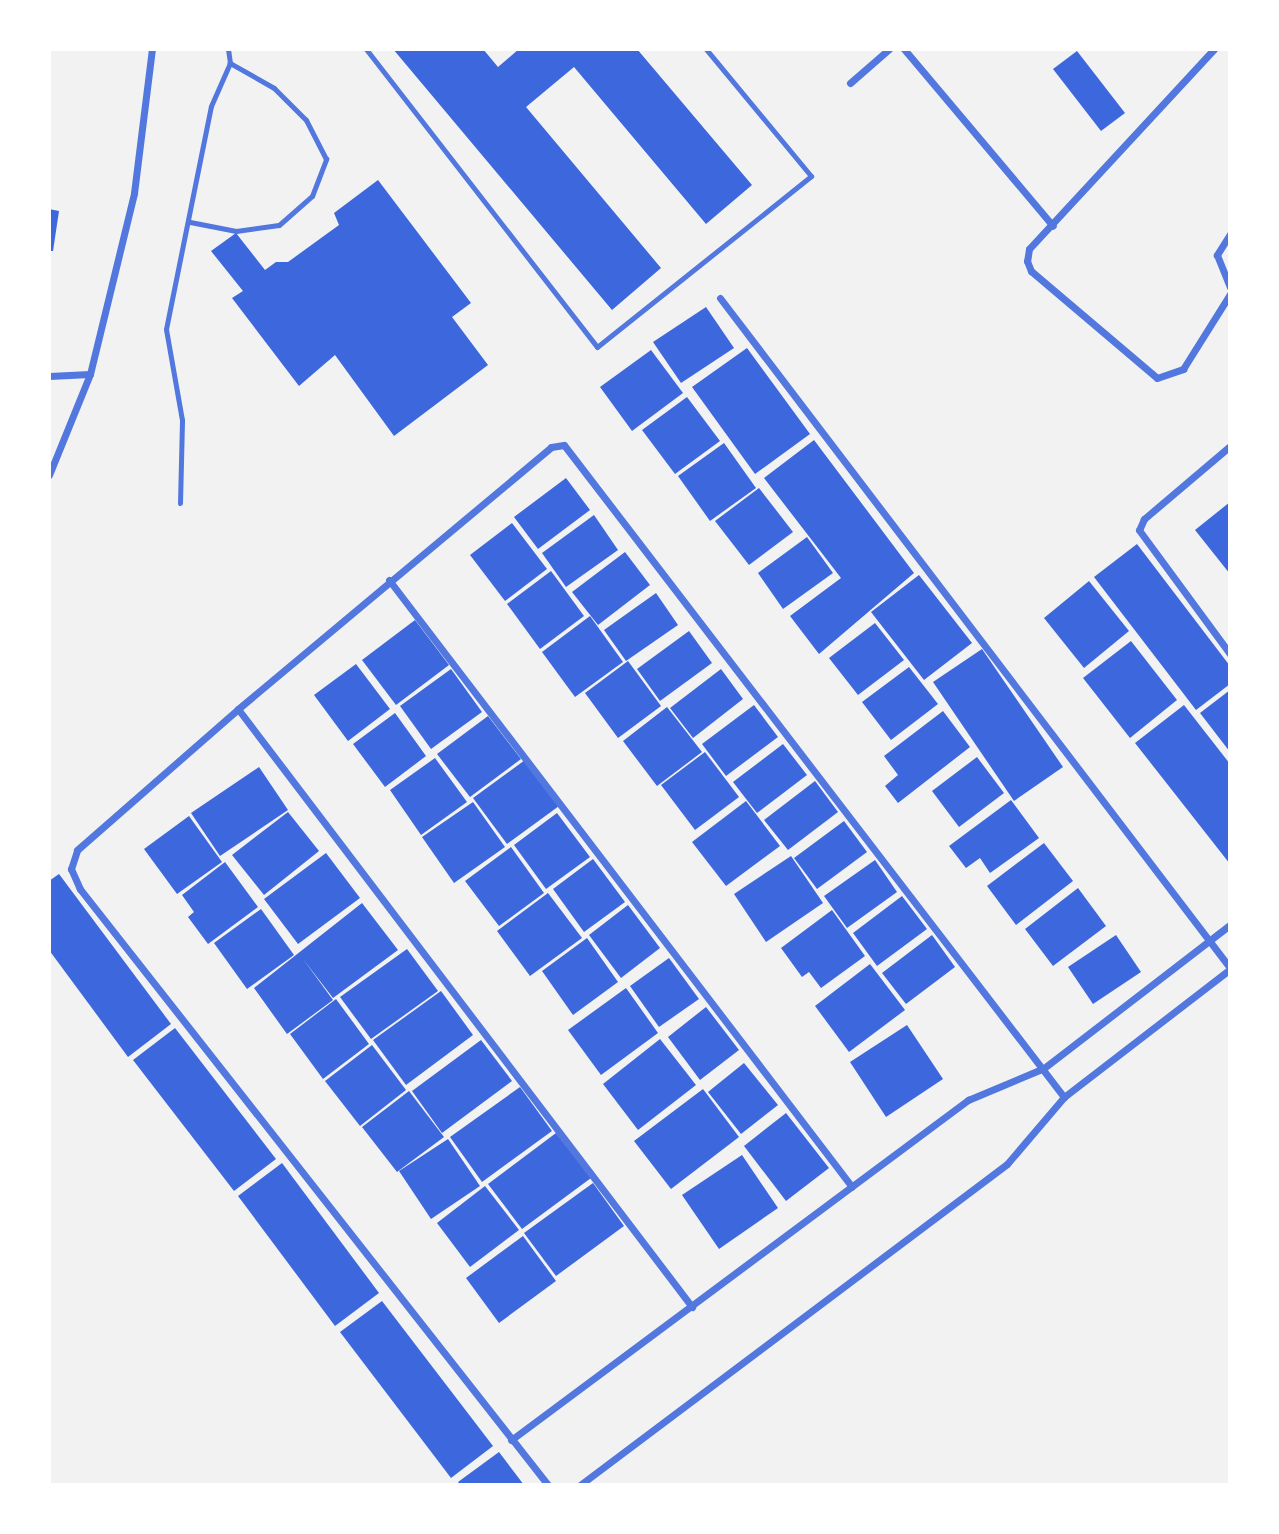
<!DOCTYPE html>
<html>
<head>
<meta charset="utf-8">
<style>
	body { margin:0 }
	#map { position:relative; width:1279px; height:1534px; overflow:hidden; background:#f2f2f2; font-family:"Asap Condensed",sans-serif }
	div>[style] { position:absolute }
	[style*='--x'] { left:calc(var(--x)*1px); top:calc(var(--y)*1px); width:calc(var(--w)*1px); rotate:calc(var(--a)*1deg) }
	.building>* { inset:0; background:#3d67dc }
	.service>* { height:5px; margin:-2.5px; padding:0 2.5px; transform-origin:2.5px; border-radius:2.5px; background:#5277de }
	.minor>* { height:7px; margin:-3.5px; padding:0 3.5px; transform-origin:3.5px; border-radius:3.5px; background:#5277de }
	span { translate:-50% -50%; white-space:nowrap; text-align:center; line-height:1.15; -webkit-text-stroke:6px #fff; paint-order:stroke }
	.frame { position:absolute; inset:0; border:51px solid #fff; pointer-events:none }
</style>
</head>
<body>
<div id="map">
	<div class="building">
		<i style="clip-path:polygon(393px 49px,483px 49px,498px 67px,519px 49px,637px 49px,752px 185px,706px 224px,574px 67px,526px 107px,661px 268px,612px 310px)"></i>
		<i style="clip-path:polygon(1077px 51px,1125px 113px,1101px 131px,1053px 69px)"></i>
		<i style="clip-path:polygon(378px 180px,471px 303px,452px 317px,488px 365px,394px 436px,335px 355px,299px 386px,232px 298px,243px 291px,211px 251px,236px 233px,265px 270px,276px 262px,288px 262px,339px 225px,334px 213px)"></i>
		<i style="clip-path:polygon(49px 209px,59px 211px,53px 251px,49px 251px)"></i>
		<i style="clip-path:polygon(706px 307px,734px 348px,681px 383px,653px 342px)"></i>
		<i style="clip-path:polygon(747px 348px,810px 434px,755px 474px,692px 387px)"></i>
		<i style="clip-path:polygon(651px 350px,683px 393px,632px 431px,600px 387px)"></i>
		<i style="clip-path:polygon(687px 397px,720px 441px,675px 474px,642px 430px)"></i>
		<i style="clip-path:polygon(814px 440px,914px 573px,819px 654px,790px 616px,841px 578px,764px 478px)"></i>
		<i style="clip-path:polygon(724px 443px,756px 488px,710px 521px,678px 476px)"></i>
		<i style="clip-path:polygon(566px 478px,590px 510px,538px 549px,514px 517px)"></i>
		<i style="clip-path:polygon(759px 488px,793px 532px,749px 565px,715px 521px)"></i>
		<i style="clip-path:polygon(1230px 502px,1230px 574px,1195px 530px)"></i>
		<i style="clip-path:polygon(594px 515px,618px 550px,566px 587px,542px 553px)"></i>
		<i style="clip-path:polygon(512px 523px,547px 569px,505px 601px,470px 555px)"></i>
		<i style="clip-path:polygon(807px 537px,833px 573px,783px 609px,758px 573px)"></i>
		<i style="clip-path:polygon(1137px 544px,1230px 666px,1230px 684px,1196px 710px,1094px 577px)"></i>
		<i style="clip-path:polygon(625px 552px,650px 585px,598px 625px,572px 592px)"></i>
		<i style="clip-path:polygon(551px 571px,584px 616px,540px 649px,507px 604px)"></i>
		<i style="clip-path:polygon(919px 575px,972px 643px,924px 680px,871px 612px)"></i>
		<i style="clip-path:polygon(1089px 581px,1129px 631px,1084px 668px,1044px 618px)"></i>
		<i style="clip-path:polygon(656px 593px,678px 625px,626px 661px,604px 630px)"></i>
		<i style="clip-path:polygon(590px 616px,623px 662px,575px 697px,542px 652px)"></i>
		<i style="clip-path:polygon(415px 620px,449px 665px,396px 705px,362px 660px)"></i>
		<i style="clip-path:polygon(875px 623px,904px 660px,858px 695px,829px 658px)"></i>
		<i style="clip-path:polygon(689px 631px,712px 663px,660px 701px,637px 669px)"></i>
		<i style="clip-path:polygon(1131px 641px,1177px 700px,1130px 738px,1083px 678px)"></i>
		<i style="clip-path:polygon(982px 649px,1063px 767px,1014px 801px,933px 682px)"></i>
		<i style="clip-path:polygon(628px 661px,661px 706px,618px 738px,585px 693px)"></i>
		<i style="clip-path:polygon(356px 664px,390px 709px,348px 741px,314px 695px)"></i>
		<i style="clip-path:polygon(909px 667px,938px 704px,891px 740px,862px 702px)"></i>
		<i style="clip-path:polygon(451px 669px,482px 712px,431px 749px,400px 706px)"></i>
		<i style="clip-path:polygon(721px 669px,743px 699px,693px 738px,670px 708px)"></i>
		<i style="clip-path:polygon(1230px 690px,1230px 752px,1200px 713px)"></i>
		<i style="clip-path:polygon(754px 705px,778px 737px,726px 776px,702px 744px)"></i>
		<i style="clip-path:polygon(1184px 705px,1230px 764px,1230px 864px,1135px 743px)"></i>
		<i style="clip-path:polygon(667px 707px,702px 752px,657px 786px,623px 741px)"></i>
		<i style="clip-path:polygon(943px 711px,970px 747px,898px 803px,885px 786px,898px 775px,884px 756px)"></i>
		<i style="clip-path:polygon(395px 713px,426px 756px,385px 787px,353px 744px)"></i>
		<i style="clip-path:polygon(488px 716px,521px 759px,470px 797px,437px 754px)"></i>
		<i style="clip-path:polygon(783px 744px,807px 775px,757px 813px,733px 782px)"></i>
		<i style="clip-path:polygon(705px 752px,739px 797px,695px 830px,661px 785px)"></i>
		<i style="clip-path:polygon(977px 757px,1004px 793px,959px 827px,932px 791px)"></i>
		<i style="clip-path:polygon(435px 758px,467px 802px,421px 835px,390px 790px)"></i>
		<i style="clip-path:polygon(525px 760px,559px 806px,507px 844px,473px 798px)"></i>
		<i style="clip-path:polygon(259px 767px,288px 810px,220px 856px,191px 813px)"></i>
		<i style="clip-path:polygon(815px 781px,838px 812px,788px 850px,764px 820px)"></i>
		<i style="clip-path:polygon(1011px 800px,1039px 838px,990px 873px,980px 858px,966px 868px,949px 846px)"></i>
		<i style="clip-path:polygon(746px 801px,780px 846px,726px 886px,692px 842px)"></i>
		<i style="clip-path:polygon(473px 802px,505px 847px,454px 883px,422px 837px)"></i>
		<i style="clip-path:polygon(288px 812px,319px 851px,264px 895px,232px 855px)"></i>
		<i style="clip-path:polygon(557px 813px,590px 857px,546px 889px,514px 845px)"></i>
		<i style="clip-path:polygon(189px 816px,222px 862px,177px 894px,144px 849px)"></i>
		<i style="clip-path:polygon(844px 821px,867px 852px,817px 889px,794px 858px)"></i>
		<i style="clip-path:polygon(1044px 843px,1073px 881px,1016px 925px,987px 886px)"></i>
		<i style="clip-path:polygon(511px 847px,544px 893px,499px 926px,465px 881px)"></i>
		<i style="clip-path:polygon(326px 853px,360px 898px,298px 944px,264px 899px)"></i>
		<i style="clip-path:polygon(791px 856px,823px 903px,766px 942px,734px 894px)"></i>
		<i style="clip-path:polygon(593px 859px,625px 902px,584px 932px,553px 889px)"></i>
		<i style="clip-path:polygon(875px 860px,897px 892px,847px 928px,824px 896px)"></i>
		<i style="clip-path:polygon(225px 862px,258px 907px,208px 944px,188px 917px,194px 912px,182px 895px)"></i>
		<i style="clip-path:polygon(59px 874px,171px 1024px,128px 1057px,49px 950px,49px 881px)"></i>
		<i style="clip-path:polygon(1078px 888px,1106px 926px,1053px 966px,1025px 929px)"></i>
		<i style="clip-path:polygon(548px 893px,582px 938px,530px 976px,497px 931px)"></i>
		<i style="clip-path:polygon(902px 896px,927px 929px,877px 966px,853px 933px)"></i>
		<i style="clip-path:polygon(362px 903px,398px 950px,333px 998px,303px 959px,333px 1000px,287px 1034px,254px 988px)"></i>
		<i style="clip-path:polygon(628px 905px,660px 948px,621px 978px,589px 935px)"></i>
		<i style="clip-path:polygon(261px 909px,294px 955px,247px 989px,214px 943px)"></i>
		<i style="clip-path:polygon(832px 910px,865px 956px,821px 988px,809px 972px,802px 977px,781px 948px)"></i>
		<i style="clip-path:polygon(932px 935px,955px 967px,906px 1004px,882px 973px)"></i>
		<i style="clip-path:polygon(1116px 935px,1141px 972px,1093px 1004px,1068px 967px)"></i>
		<i style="clip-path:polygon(587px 938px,618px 982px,573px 1015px,542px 971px)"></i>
		<i style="clip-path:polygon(407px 949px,438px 991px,371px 1039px,340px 997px)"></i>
		<i style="clip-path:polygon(669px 958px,699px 999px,659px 1027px,630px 986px)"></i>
		<i style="clip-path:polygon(870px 964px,905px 1010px,849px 1052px,815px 1006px)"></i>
		<i style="clip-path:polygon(626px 988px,658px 1033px,601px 1075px,568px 1030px)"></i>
		<i style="clip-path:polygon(441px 991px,473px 1035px,406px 1085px,373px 1040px)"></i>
		<i style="clip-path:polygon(336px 999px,369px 1044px,323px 1079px,290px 1034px)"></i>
		<i style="clip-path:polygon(706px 1007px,739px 1050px,700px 1080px,668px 1037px)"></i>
		<i style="clip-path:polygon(907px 1025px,943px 1079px,886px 1117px,850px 1062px)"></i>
		<i style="clip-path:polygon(175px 1028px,276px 1159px,234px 1191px,133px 1060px)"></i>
		<i style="clip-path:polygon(660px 1039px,696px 1085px,638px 1130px,603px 1084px)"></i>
		<i style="clip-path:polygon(481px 1040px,512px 1081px,442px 1133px,412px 1091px)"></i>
		<i style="clip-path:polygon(372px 1045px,406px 1090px,360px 1126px,325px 1081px)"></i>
		<i style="clip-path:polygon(744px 1063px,778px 1105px,741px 1134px,708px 1092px)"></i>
		<i style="clip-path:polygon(520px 1087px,552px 1131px,482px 1182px,450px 1137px)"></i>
		<i style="clip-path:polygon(703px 1089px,739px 1137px,671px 1189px,634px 1141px)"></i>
		<i style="clip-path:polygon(409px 1091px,444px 1137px,397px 1172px,362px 1127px)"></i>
		<i style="clip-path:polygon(786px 1113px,829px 1168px,786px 1201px,744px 1146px)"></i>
		<i style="clip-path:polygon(556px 1133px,591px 1178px,522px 1229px,488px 1184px)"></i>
		<i style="clip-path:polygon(448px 1139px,480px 1186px,431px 1219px,399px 1171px)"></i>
		<i style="clip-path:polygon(742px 1155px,778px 1208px,719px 1249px,682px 1195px)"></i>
		<i style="clip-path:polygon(282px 1163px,379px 1293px,335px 1326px,238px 1196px)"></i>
		<i style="clip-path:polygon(593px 1183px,624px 1226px,556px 1276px,524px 1233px)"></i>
		<i style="clip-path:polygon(485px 1186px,519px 1230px,470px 1267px,437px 1223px)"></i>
		<i style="clip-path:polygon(523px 1236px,556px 1281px,499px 1323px,466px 1278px)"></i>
		<i style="clip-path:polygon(382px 1301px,493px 1446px,451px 1478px,340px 1332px)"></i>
		<i style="clip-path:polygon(499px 1452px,524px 1485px,460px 1485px,458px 1482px)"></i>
	</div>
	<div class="service">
		<i style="--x:366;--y:49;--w:377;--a:52.2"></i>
		<i style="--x:597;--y:347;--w:274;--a:-38.6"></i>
		<i style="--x:811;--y:176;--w:165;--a:-129.6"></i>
		<i style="--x:190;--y:222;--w:47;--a:11.1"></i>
		<i style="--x:236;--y:231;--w:43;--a:-7.9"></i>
		<i style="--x:279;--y:225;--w:44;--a:-41.3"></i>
		<i style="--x:312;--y:196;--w:40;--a:-69"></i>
		<i style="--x:326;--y:159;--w:44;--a:-117.1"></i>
		<i style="--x:306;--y:120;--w:45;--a:-135"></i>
		<i style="--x:274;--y:88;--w:51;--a:-150.4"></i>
		<i style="--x:180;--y:503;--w:83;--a:-88.6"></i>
		<i style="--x:182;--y:420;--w:92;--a:-100"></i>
		<i style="--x:166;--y:329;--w:227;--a:-78.6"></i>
		<i style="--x:211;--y:106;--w:47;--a:-66.2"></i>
		<i style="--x:230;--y:63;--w:14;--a:-98"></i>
	</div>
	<div class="minor">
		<i style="--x:904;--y:49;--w:231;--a:49.9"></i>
		<i style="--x:1214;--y:49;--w:272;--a:132.8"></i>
		<i style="--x:1029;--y:249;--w:12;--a:99"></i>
		<i style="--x:1027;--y:261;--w:11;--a:68"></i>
		<i style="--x:1031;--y:271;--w:165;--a:40.3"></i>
		<i style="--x:1157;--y:378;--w:28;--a:-19"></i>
		<i style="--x:1183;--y:369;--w:89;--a:-57.9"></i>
		<i style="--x:850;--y:83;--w:52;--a:-41.1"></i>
		<i style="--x:1230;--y:234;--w:25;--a:122"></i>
		<i style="--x:1217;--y:255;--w:35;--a:68"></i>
		<i style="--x:720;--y:298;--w:842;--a:52.72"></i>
		<i style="--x:49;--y:376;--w:41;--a:-2.8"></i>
		<i style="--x:1230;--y:446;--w:113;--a:139.7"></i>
		<i style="--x:1144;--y:519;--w:12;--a:114"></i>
		<i style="--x:1139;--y:530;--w:154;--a:53.7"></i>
		<i style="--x:49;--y:475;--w:109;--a:-67.9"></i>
		<i style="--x:90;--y:374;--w:186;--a:-76.3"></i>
		<i style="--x:134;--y:193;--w:145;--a:-82.9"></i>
		<i style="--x:389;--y:580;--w:763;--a:52.66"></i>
		<i style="--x:238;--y:709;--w:751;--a:52.79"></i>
		<i style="--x:511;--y:1440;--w:570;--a:-36.65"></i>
		<i style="--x:968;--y:1100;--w:82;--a:-22.8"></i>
		<i style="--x:1044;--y:1068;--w:235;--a:-37.6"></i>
		<i style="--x:548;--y:1485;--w:758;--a:-128.14"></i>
		<i style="--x:80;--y:889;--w:22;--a:-114"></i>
		<i style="--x:71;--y:869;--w:20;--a:-72"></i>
		<i style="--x:77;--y:850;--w:214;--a:-41.2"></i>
		<i style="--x:238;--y:709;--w:408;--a:-39.9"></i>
		<i style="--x:551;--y:447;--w:13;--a:-9"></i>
		<i style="--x:564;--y:445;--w:822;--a:52.52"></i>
		<i style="--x:580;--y:1485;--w:534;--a:-36.93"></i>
		<i style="--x:1007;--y:1164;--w:88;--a:-49.6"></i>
		<i style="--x:1064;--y:1097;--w:210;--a:-37.6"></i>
	</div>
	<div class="frame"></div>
</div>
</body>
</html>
